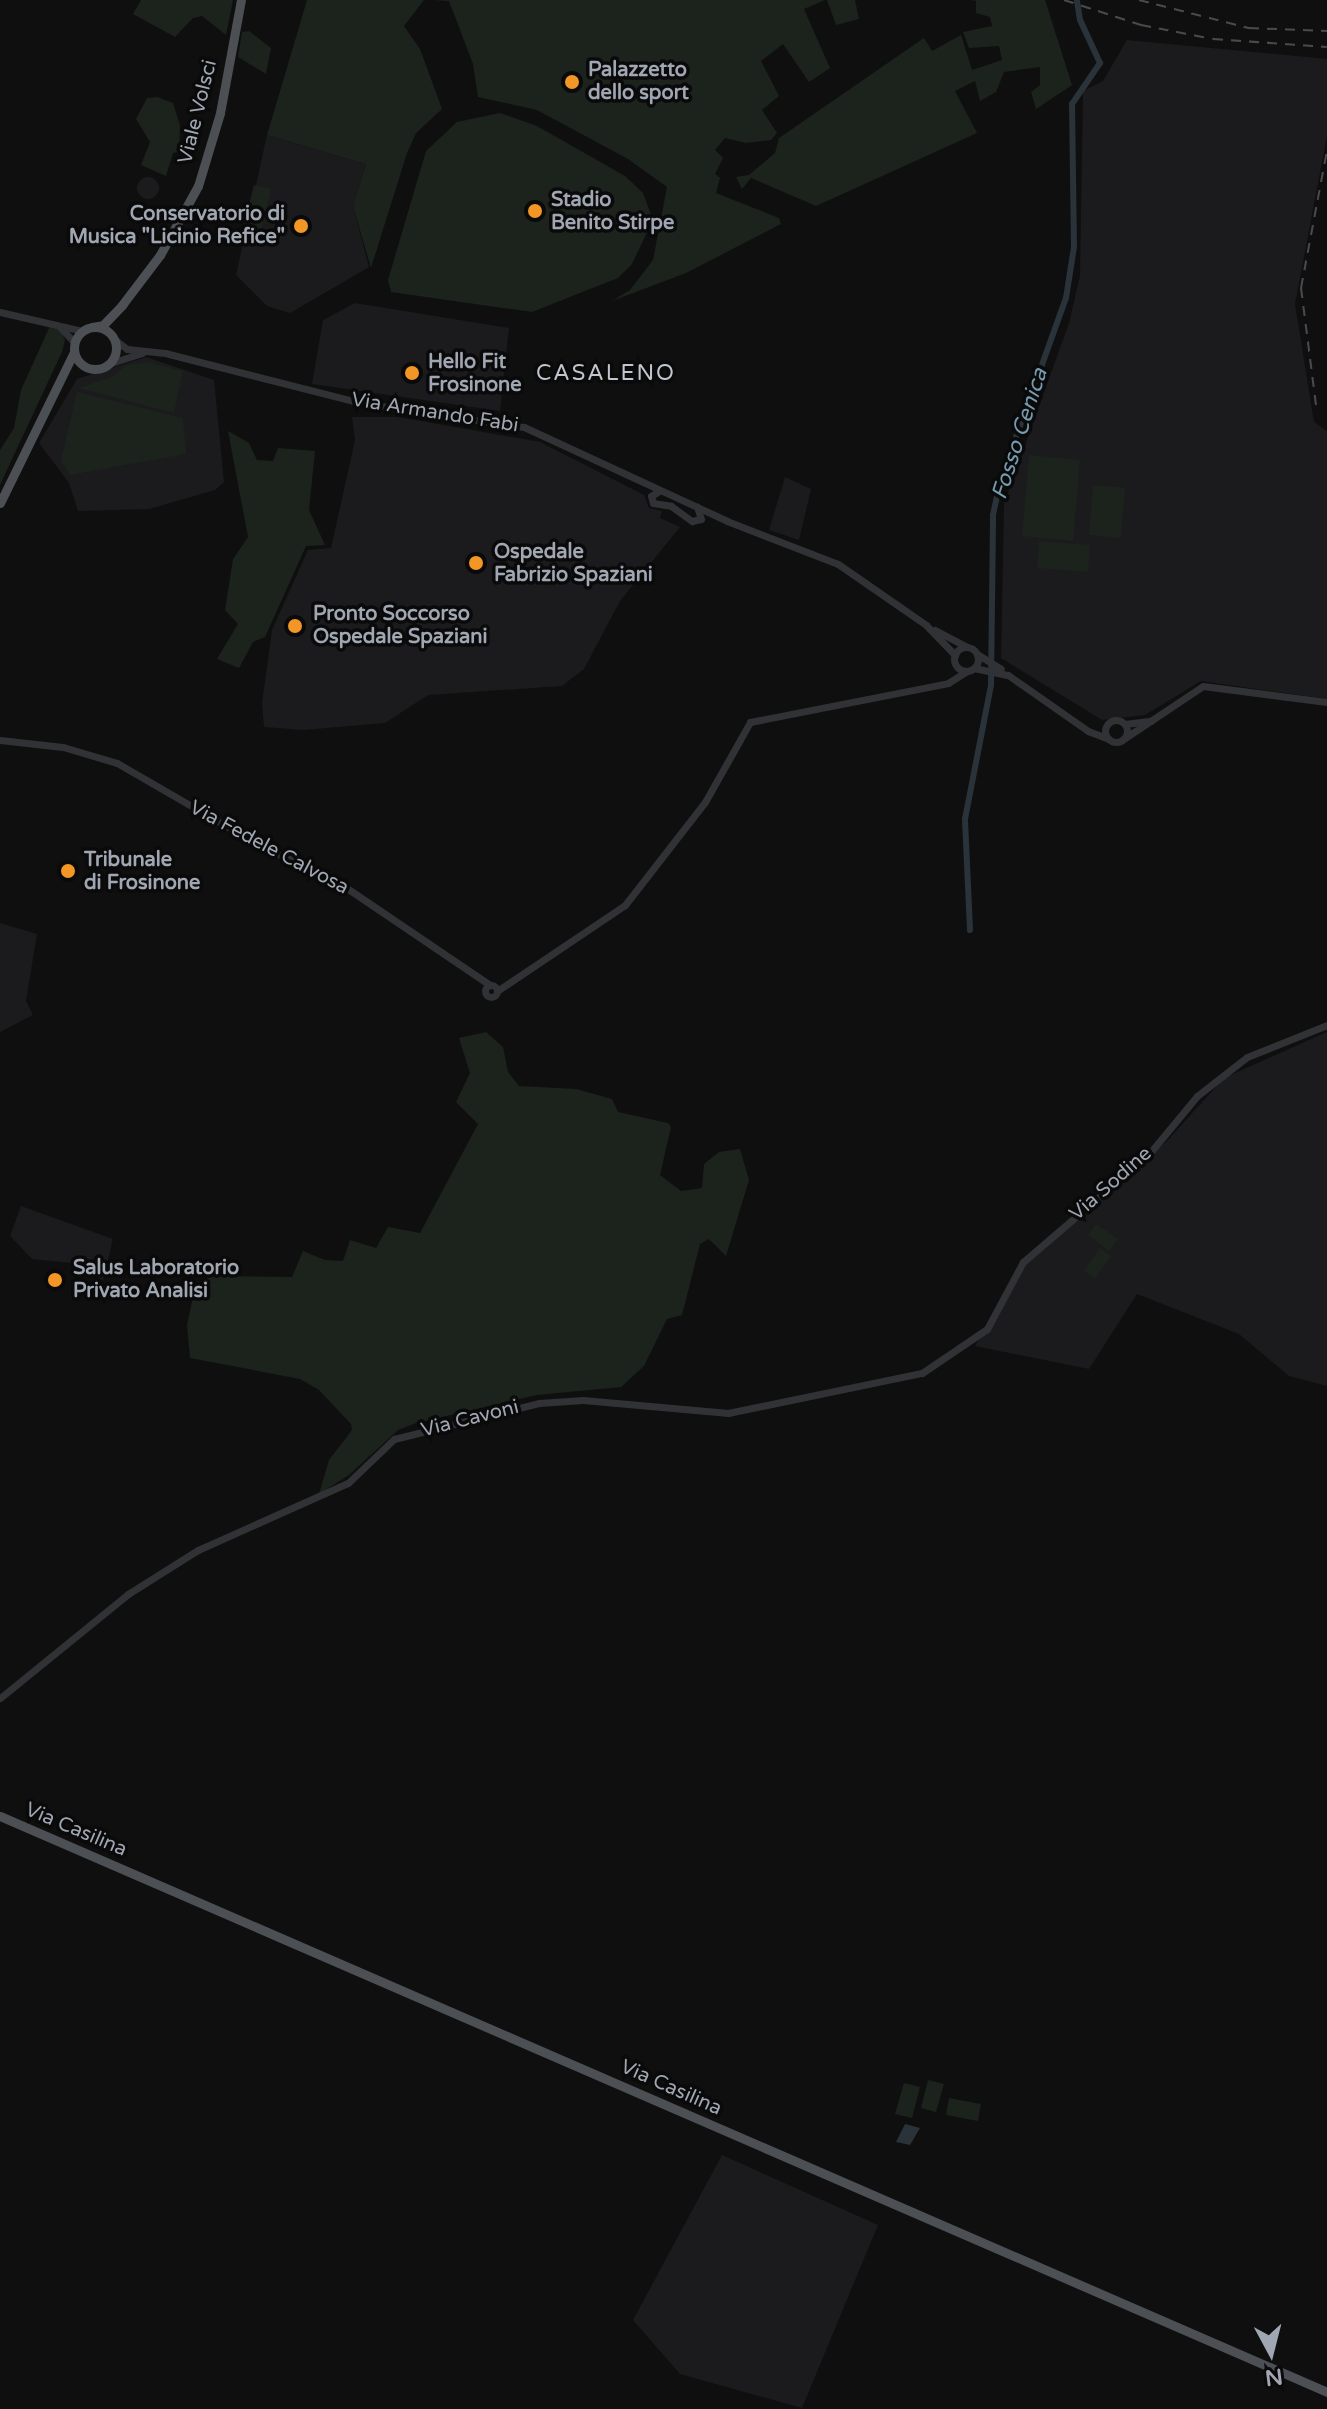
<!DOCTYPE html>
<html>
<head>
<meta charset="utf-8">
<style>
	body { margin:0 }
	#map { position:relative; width:1327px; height:2409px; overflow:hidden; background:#0f0f10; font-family:"Varela Round",sans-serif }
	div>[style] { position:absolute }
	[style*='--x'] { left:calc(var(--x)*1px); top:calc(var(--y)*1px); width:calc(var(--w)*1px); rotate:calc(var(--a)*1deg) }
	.built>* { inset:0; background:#1b1b1d }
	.round { border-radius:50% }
	.green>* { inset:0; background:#1b231c }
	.water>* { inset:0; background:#293339 }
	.canal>* { height:6px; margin:-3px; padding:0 3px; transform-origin:3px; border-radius:3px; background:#293339 }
	.tertiary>* { height:7px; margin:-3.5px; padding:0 3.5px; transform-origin:3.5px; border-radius:3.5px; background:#303235 }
	.tertiary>.ring { margin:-3.5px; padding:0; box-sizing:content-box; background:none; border:7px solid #303235; border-radius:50% }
	.primary>* { height:9px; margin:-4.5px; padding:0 4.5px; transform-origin:4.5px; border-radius:4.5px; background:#4c4f54 }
	.primary>.ring { margin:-4.5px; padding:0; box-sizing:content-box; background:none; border:9px solid #4c4f54; border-radius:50% }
	.rail>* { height:2px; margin-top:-1px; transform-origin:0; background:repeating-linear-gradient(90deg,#474a4e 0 10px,transparent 0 18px) }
	.dots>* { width:22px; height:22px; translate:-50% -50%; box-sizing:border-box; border:4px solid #0a0a0b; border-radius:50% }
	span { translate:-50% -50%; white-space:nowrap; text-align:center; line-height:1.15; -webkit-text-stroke:7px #0a0a0b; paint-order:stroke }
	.poi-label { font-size:20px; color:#a0a7b2; font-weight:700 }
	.left { translate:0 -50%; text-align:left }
	.right { translate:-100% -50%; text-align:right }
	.street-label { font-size:20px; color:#a0a7b2 }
	.neighbourhood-label { font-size:22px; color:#c1c6ce; letter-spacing:2px }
	.water-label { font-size:22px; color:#769aae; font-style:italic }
	.north { position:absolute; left:1231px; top:2313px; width:80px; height:80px; -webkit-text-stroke:6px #0a0a0b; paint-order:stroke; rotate:173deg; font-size:22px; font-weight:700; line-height:32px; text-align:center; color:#a0a7b2 }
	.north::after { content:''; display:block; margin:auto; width:28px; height:36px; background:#a0a7b2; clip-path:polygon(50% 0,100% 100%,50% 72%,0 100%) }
</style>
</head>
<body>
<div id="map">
	<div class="built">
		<i style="clip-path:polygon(1127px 40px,1327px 59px,1327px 136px,1295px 304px,1314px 422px,1327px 431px,1327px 699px,1201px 681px,1145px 715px,1102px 720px,1001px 658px,1004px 504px,1069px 323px,1080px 276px,1083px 91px,1103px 81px)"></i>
		<i style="clip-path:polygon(267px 135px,366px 164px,353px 206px,369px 267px,290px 313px,267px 306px,236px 275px)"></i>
		<i class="round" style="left:137px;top:177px;width:22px;height:22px"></i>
		<i style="clip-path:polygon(355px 303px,509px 328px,500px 411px,312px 384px,323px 320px)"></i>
		<i style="clip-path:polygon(146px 357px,214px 380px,224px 482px,215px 490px,149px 509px,78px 511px,69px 483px,39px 443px,77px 379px)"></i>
		<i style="clip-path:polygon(352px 417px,398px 417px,540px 442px,644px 495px,649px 508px,662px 511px,660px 518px,680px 527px,620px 601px,584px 669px,562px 686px,428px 695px,385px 723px,303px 730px,264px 727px,262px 703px,272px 630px,308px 550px,331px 548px,355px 440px)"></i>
		<i style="clip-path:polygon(785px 477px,811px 489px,799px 540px,769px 530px)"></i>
		<i style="clip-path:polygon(0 923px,37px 934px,26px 1001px,33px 1015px,0 1032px)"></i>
		<i style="clip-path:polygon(1327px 1032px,1327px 1386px,1289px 1376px,1239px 1334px,1137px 1294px,1089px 1369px,975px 1346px,1025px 1265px,1167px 1141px,1224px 1078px)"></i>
		<i style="clip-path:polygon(21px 1206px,113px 1239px,103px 1280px,71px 1263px,32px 1259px,10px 1236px)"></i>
		<i style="clip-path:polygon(722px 2155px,878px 2225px,802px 2408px,680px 2374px,633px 2320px)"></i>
	</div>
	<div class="green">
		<i style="clip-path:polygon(141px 0,233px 0,226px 35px,202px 16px,193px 18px,175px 37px,133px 14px)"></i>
		<i style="clip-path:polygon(307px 0,424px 0,404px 26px,420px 49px,442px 109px,416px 133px,407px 153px,371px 268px,353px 206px,366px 164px,267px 135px)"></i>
		<i style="clip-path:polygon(432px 0,825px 0,804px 9px,830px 68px,809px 82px,783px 44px,761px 61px,779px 96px,762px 110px,777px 133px,771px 140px,746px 143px,725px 138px,715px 150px,723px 158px,715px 174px,720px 178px,716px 193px,779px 218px,781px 224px,686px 273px,612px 301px,630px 290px,653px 260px,667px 187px,628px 159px,537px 110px,478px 97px,473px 64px,449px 1px)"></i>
		<i style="clip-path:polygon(827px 0,855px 0,859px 19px,836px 25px)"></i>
		<i style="clip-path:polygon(971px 0,1045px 0,1072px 85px,1036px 109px,1031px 92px,1040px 85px,1040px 67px,1004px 72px,996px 92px,980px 101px,975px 81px,955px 91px,977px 133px,816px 206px,751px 178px,742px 189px,736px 177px,749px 175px,775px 153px,779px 138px,924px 38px,932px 51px,961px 35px,972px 70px,1002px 60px,999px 46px,969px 48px,963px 32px,992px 26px,990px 17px,976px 13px,976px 1px)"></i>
		<i style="clip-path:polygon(249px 31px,271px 48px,266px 74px,238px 57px,242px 32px)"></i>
		<i style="clip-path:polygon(157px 97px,173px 103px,180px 125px,179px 152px,173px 153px,166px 176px,141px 165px,150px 142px,136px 119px,147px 98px)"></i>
		<i style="clip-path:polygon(500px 113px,537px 126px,625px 176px,643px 193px,653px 220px,632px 264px,618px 278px,532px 312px,391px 292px,388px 280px,426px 151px,457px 122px)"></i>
		<i style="clip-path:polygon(254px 185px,271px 189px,259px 238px,242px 233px)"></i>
		<i style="clip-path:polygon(50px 326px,60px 329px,65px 340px,62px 352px,0 485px,0 450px,14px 428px,21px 390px)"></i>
		<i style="clip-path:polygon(147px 362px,183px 371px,174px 413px,79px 388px,112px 377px,126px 365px)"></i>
		<i style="clip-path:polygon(77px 392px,183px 418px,186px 454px,70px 475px,61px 460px)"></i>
		<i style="clip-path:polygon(228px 431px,249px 443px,257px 460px,273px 461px,278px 448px,315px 451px,309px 510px,325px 545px,306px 546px,265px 637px,253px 642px,239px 668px,217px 659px,238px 624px,225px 610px,233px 559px,248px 537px)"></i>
		<i style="clip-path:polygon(1029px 455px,1080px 460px,1073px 541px,1022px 536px)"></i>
		<i style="clip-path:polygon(1093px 485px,1125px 488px,1121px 538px,1089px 535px)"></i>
		<i style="clip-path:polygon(1039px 541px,1090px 545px,1088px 572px,1037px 568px)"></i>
		<i style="clip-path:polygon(486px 1032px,503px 1047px,508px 1072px,519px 1086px,576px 1089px,612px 1099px,618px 1112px,668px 1123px,671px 1127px,660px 1175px,681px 1191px,702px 1188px,704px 1164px,719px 1152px,740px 1149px,749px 1180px,726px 1256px,709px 1239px,700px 1244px,682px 1315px,667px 1319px,644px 1366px,621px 1387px,537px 1395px,416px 1423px,398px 1430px,349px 1475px,319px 1494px,329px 1460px,352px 1430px,351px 1424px,319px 1390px,300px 1379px,190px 1358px,187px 1325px,192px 1302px,203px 1280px,212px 1276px,292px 1277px,303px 1251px,325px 1260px,343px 1261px,350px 1240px,376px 1248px,388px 1227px,420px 1233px,478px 1124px,456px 1102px,470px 1073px,459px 1038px)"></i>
		<i style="clip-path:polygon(1096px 1224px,1118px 1239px,1109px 1251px,1088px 1235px)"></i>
		<i style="clip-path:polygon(1100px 1248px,1111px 1256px,1095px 1279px,1084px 1271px)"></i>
		<i style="clip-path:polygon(928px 2080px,944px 2084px,936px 2112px,921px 2108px)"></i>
		<i style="clip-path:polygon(904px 2083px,920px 2087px,912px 2118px,895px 2114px)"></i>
		<i style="clip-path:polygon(949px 2098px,981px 2104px,978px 2121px,946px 2115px)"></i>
	</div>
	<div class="water">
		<i style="clip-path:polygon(905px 2124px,920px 2128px,910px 2145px,896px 2142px)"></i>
	</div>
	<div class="canal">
		<i style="--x:970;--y:930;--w:111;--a:-92.6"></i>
		<i style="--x:965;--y:819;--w:136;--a:-79"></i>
		<i style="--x:991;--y:685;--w:170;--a:-89.3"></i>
		<i style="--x:993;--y:515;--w:34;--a:-78"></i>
		<i style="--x:1000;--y:482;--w:195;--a:-70.3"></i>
		<i style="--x:1066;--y:298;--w:52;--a:-81.1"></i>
		<i style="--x:1074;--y:247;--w:143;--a:-90.8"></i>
		<i style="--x:1072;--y:104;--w:50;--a:-55.7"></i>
		<i style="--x:1100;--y:63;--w:47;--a:-114.9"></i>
		<i style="--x:1080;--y:20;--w:20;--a:-99"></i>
	</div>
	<div class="tertiary">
		<i style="--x:0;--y:312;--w:84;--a:13"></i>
		<i style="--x:60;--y:327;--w:21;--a:47"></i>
		<i style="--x:114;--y:339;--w:16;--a:38"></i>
		<i style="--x:127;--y:349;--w:38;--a:6"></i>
		<i style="--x:165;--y:353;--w:202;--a:14.3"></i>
		<i style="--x:361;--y:403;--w:165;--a:8.4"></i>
		<i style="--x:524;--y:427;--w:224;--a:24.8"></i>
		<i style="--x:727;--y:521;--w:119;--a:21.2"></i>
		<i style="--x:838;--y:564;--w:107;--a:34.7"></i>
		<i style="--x:926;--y:625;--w:42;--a:46"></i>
		<i style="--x:108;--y:364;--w:36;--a:-18"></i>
		<i style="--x:659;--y:491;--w:9;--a:148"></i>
		<i style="--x:651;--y:496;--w:7;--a:74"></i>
		<i style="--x:653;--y:503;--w:18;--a:9"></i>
		<i style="--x:671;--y:506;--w:26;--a:36"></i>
		<i style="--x:692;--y:521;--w:9;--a:-13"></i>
		<i style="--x:701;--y:519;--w:13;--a:-108"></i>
		<i style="--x:935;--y:630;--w:36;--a:28"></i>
		<i class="ring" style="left:954px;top:647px;width:17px;height:17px"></i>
		<i style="--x:977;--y:654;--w:28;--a:32"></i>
		<i style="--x:974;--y:668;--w:35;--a:12"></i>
		<i style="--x:1008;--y:675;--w:98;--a:35"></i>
		<i style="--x:1088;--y:731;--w:22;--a:21"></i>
		<i class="ring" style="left:1105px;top:720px;width:15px;height:15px"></i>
		<i style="--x:1125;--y:724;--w:26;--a:-7"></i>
		<i style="--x:0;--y:740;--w:63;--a:6.3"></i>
		<i style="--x:63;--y:747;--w:56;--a:16.5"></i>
		<i style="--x:117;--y:763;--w:172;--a:30"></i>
		<i style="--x:266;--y:849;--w:65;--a:22.6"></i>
		<i style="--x:326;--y:874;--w:198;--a:34.1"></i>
		<i style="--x:1122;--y:740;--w:97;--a:-33.7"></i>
		<i style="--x:1203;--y:686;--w:125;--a:7.4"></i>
		<i class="ring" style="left:485px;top:985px;width:5px;height:5px"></i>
		<i style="--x:497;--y:991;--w:154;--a:-33.9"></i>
		<i style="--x:625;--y:905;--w:130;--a:-52.2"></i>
		<i style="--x:705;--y:802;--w:92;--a:-60.6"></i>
		<i style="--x:750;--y:722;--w:202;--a:-11.1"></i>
		<i style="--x:948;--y:683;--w:22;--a:-32"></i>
		<i style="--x:0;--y:1698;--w:165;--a:-39.1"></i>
		<i style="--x:128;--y:1594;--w:83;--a:-32.2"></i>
		<i style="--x:198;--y:1550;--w:164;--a:-24.1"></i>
		<i style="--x:348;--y:1483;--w:64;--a:-43.7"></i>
		<i style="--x:394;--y:1439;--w:149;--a:-13.9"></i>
		<i style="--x:539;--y:1403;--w:44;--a:-3.9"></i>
		<i style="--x:583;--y:1400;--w:146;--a:5.1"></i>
		<i style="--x:728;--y:1413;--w:198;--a:-11.7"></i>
		<i style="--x:922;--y:1373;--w:78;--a:-34.1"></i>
		<i style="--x:987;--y:1329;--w:76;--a:-61.8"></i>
		<i style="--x:1023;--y:1262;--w:166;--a:-40.6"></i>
		<i style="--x:1149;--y:1154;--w:75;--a:-50.4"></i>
		<i style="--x:1197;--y:1096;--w:63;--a:-38"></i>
		<i style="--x:1247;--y:1057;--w:86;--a:-21.8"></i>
	</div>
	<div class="primary">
		<i class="ring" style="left:74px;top:327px;width:33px;height:33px"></i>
		<i style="--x:92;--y:327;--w:11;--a:-10"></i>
		<i style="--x:103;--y:325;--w:28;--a:-46"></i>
		<i style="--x:122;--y:305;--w:63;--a:-52.8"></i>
		<i style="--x:160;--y:255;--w:79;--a:-61.2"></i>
		<i style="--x:198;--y:186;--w:76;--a:-73.2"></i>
		<i style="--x:220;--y:113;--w:115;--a:-79.5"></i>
		<i style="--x:0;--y:503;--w:168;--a:-63.9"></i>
		<i style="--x:0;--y:1816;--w:1447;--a:23.46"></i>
	</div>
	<div class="rail">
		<i style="--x:1064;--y:0;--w:81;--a:18"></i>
		<i style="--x:1141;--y:25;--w:73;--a:11"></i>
		<i style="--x:1213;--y:39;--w:114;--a:4"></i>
		<i style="--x:1139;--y:0;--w:114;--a:14.3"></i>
		<i style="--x:1249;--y:28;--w:78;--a:2.2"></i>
		<i style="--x:1316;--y:405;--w:118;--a:-97.3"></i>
		<i style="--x:1301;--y:288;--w:140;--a:-79.3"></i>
	</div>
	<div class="dots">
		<i style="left:572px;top:82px;background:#f29625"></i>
		<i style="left:535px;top:211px;background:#f29625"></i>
		<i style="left:301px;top:226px;background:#f29625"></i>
		<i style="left:412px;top:373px;background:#f29625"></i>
		<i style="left:476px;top:563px;background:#f29625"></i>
		<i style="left:295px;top:626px;background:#f29625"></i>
		<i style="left:68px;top:871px;background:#f29625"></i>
		<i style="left:55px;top:1280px;background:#f29625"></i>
	</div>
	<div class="poi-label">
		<span class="left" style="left:588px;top:82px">Palazzetto<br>dello sport</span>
		<span class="left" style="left:551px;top:212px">Stadio<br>Benito Stirpe</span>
		<span class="right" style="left:285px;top:226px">Conservatorio di<br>Musica "Licinio Refice"</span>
		<span class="left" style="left:428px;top:374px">Hello Fit<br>Frosinone</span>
		<span class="left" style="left:494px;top:564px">Ospedale<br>Fabrizio Spaziani</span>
		<span class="left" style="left:313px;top:626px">Pronto Soccorso<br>Ospedale Spaziani</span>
		<span class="left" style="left:84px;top:872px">Tribunale<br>di Frosinone</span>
		<span class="left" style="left:73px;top:1280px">Salus Laboratorio<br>Privato Analisi</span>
	</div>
	<div class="street-label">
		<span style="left:198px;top:112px;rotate:-76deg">Viale Volsci</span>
		<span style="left:435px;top:413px;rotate:9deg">Via Armando Fabi</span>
		<span style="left:269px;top:848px;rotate:28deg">Via Fedele Calvosa</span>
		<span style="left:1111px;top:1184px;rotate:-41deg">Via Sodine</span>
		<span style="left:470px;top:1419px;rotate:-14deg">Via Cavoni</span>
		<span style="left:76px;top:1830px;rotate:23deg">Via Casilina</span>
		<span style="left:671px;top:2088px;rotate:24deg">Via Casilina</span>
	</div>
	<div class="neighbourhood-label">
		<span style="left:606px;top:374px">CASALENO</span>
	</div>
	<div class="water-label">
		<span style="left:1020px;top:434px;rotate:-72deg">Fosso Cenica</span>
	</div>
	<div class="north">N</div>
</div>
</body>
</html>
